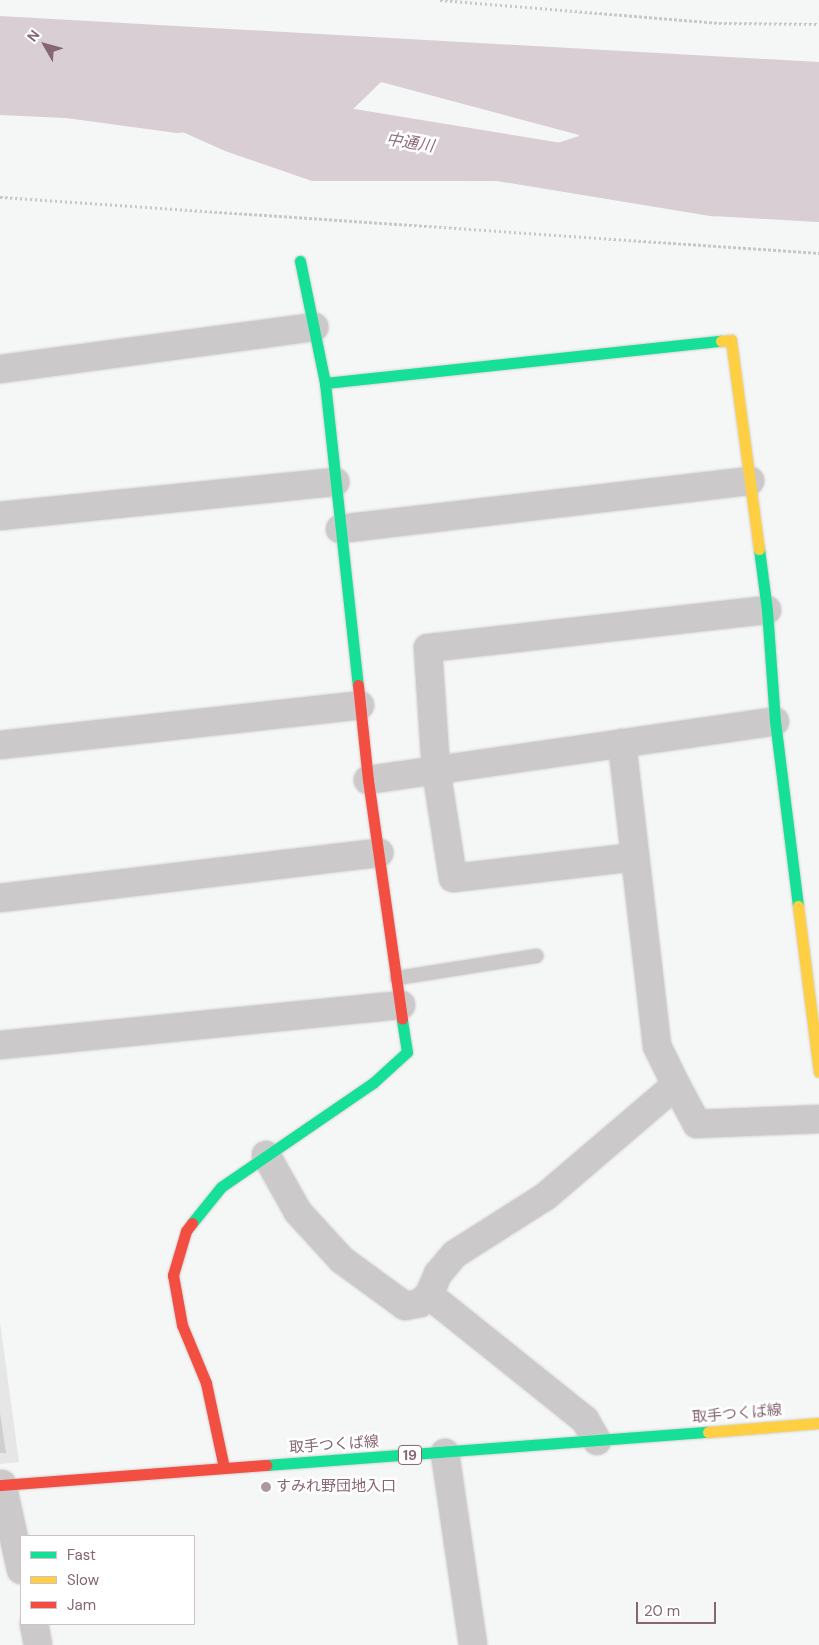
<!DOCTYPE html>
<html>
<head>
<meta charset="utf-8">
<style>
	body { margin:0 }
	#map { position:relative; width:819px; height:1645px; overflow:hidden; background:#f5f6f6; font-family:"DM Sans","Noto Sans JP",sans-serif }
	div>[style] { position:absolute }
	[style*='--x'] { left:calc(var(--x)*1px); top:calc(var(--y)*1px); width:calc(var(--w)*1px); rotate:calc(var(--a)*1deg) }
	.built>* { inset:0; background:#e7e6e6 }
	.water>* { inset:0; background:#d8ced4 }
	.river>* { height:48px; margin:-24px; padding:0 24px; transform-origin:24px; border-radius:24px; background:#d8ced4 }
	.building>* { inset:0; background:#d0cecf }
	.path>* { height:3px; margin-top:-1.5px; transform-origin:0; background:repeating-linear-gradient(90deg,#c9c7c8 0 2.5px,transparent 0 5px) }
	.roads { filter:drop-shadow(0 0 1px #d5d3d3) drop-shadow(0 0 1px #d5d3d3) }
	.lane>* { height:14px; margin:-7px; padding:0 7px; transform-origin:7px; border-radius:7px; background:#cbc9ca }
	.street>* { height:28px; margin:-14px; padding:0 14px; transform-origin:14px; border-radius:14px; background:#cbc9ca }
	.fast>* { height:11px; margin:-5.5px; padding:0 5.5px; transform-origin:5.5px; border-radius:5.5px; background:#16e098 }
	.slow>* { height:11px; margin:-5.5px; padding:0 5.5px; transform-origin:5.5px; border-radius:5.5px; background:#ffcf43 }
	.jam>* { height:11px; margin:-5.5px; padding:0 5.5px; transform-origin:5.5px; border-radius:5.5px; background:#f24e42 }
	.dots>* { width:14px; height:14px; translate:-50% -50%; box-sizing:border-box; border:2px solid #fff; border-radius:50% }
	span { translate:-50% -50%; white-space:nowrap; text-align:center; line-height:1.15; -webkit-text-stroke:5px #fff; paint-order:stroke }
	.shield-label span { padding:1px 4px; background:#fff; border:1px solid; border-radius:4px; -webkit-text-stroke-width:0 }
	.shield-label { font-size:14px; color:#856671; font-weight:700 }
	.street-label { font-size:15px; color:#856671 }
	.poi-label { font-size:15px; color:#856671 }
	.left { translate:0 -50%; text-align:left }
	.water-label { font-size:16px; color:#8f6d7e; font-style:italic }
	.legend { position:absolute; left:20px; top:1535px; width:175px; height:90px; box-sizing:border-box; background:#fff; border:1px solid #cec2c6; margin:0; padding:6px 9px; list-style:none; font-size:15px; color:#856671 }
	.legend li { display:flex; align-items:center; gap:10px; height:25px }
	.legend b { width:25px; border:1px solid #cec2c6 }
	.north { position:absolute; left:20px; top:20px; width:50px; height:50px; -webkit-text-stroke:4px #fff; paint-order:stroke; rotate:308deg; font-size:14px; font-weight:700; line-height:20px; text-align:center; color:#856671 }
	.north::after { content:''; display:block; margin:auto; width:18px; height:22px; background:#856671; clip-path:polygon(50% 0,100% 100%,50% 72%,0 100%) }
	.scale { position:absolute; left:636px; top:1602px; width:80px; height:22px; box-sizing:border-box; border:2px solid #856671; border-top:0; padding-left:6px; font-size:15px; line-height:18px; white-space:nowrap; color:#856671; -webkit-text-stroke:4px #fff; paint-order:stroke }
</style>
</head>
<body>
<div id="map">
	<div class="built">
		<i style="clip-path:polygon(0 1322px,19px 1462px,0 1464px)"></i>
	</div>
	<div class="water">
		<i style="clip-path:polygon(evenodd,0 16px,819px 62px,819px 181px,312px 181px,225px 151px,87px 89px,0 79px,0 16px,381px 82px,579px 135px,579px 136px,469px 172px,350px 112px,381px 82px)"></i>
	</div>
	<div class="river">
		<i style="--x:0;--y:91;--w:67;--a:2.6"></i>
		<i style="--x:67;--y:94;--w:112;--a:7.7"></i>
		<i style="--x:346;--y:132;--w:373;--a:9.3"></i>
		<i style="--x:714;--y:192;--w:105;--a:3.3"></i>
	</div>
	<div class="building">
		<i style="clip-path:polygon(0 1413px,6px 1453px,0 1453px)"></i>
	</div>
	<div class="path">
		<i style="--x:440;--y:0;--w:280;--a:4.7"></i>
		<i style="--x:719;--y:23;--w:100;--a:0.6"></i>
		<i style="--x:0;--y:197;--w:821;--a:3.91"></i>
	</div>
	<div class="roads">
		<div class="lane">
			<i style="--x:397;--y:978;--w:141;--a:-9"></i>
		</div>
		<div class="street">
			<i style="--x:0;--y:369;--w:317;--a:-7.6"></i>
			<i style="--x:0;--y:516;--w:337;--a:-5.8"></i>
			<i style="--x:340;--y:529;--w:413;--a:-6.7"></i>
			<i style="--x:622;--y:743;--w:305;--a:83.4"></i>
			<i style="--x:657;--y:1046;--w:43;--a:64"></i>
			<i style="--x:0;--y:745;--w:362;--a:-6.3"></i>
			<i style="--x:368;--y:780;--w:411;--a:-8.2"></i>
			<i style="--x:635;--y:857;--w:183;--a:173.4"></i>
			<i style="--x:453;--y:878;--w:109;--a:-98.9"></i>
			<i style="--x:436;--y:770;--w:122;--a:-93.8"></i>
			<i style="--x:428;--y:648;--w:341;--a:-6.4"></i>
			<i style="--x:0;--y:898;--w:382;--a:-6.8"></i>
			<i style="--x:0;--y:1045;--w:403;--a:-5.7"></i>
			<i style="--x:266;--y:1155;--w:65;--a:60.7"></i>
			<i style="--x:298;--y:1212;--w:65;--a:47.5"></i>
			<i style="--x:342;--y:1260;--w:78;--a:36.1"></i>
			<i style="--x:405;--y:1306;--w:15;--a:-11"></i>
			<i style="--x:420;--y:1303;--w:12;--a:-42"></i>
			<i style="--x:429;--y:1295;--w:23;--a:-67"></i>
			<i style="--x:438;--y:1274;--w:26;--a:-50"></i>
			<i style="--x:455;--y:1254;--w:108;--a:-32.5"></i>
			<i style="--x:546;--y:1196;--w:171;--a:-40.5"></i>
			<i style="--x:676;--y:1085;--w:44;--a:61.7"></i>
			<i style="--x:697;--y:1124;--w:122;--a:-2.3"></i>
			<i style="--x:429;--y:1295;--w:200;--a:38.7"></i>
			<i style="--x:585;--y:1420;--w:24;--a:60"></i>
			<i style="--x:445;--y:1453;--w:194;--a:81.7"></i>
			<i style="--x:2;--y:1484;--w:88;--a:77.5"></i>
			<i style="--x:34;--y:1624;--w:21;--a:79"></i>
		</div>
		<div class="fast">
			<i style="--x:300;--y:261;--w:125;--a:78.4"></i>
			<i style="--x:325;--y:383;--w:304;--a:83.8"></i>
			<i style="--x:325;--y:383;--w:398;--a:-6.1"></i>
			<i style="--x:759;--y:549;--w:62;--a:82.5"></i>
			<i style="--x:767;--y:610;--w:111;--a:85.9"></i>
			<i style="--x:775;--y:721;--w:186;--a:82.9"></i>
			<i style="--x:192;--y:1223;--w:46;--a:-51.1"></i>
			<i style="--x:221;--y:1187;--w:184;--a:-34.4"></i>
			<i style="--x:373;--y:1083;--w:46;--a:-42.4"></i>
			<i style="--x:407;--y:1052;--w:33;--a:-99"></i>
			<i style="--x:266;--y:1465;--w:443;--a:-4.3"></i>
		</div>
		<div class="slow">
			<i style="--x:721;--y:341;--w:10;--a:-6"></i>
			<i style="--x:731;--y:340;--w:211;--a:82.4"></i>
			<i style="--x:798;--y:906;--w:167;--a:82.8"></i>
			<i style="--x:708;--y:1432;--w:111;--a:-4.6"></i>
		</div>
		<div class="jam">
			<i style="--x:358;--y:685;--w:96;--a:84"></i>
			<i style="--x:368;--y:780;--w:241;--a:81.9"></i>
			<i style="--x:192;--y:1223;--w:10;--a:127"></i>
			<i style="--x:186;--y:1231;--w:46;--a:106.5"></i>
			<i style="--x:173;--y:1275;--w:51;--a:79.8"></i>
			<i style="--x:182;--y:1325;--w:63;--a:67.5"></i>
			<i style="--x:206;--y:1383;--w:87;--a:78"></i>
			<i style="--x:0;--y:1485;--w:267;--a:-4.3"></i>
		</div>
	</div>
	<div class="dots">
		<i style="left:266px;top:1487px;background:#ac98a0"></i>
	</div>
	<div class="shield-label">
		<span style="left:410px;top:1455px">19</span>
	</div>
	<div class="street-label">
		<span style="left:737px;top:1414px;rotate:-5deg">取手つくば線</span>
		<span style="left:334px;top:1445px;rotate:-4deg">取手つくば線</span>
	</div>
	<div class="poi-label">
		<span class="left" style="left:276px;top:1487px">すみれ野団地入口</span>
	</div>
	<div class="water-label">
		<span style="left:410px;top:143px;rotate:9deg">中通川</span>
	</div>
	<ul class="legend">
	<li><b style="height:6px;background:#16e098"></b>Fast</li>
	<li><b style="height:6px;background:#ffcf43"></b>Slow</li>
	<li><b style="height:6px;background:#f24e42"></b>Jam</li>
	</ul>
	<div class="north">N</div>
	<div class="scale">20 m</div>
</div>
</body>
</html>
